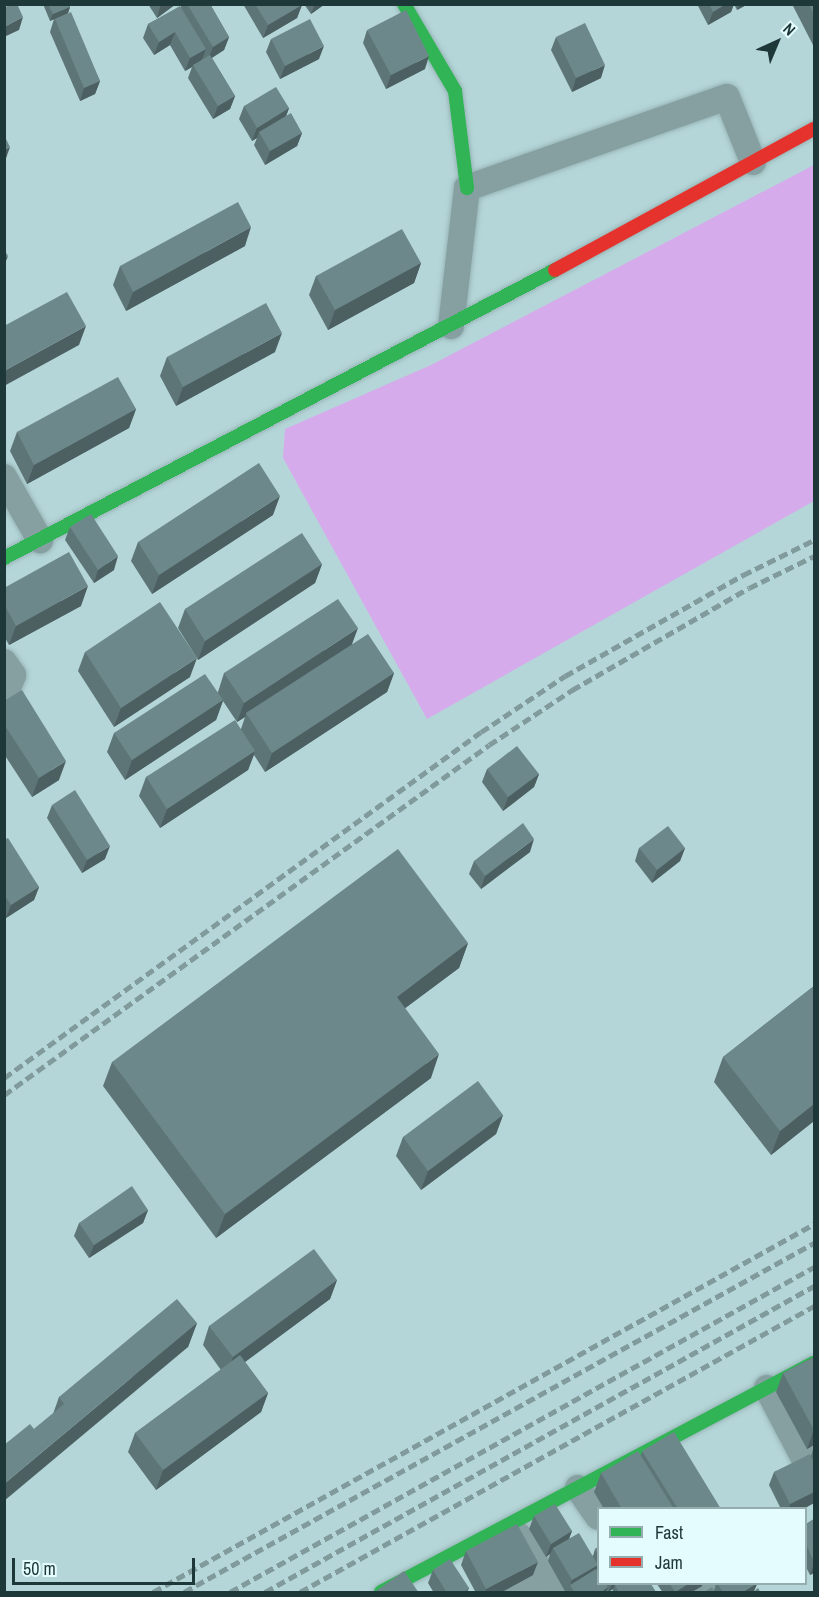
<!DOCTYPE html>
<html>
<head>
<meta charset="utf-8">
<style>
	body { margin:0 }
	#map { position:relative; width:819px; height:1597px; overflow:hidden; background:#b4d6d8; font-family:"Archivo Narrow",sans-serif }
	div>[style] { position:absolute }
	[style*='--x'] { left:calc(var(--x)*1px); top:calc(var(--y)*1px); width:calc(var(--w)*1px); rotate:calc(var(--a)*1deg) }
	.water>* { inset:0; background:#d6abeb }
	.roads { filter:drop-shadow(0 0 2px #98b4b6) drop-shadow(0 0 2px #98b4b6) }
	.street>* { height:26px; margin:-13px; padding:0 13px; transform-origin:13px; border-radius:13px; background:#869fa1 }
	.fast>* { height:14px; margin:-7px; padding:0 7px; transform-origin:7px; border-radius:7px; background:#30b455 }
	.jam>* { height:14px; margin:-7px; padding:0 7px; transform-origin:7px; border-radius:7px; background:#e5322d }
	.rail>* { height:4.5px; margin-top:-2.25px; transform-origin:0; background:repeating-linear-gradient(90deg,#819a9c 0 9px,transparent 0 13.5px) }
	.wall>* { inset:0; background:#5e7577 }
	.shaded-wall>* { inset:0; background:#4c5f61 }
	.building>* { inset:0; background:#6d888a }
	span { translate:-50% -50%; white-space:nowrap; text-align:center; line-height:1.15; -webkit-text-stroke:6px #e4fcfe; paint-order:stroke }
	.frame { position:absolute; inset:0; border:6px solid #1e3739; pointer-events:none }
	.legend { position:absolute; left:597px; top:1507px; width:210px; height:78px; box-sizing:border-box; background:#e4fcfe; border:2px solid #95adaf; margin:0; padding:8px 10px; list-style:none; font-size:18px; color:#1e3739 }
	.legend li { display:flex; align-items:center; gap:12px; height:30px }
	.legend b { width:30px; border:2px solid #95adaf }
	.north { position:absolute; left:747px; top:12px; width:60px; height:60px; -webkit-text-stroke:4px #e4fcfe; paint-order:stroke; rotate:44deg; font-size:16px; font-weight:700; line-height:24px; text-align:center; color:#1e3739 }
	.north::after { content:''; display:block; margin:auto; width:21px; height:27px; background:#1e3739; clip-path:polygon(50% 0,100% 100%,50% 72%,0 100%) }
	.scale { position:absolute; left:12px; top:1558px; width:183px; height:27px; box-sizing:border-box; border:3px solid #1e3739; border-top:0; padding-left:8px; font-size:18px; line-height:21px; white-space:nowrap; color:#1e3739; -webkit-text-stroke:4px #e4fcfe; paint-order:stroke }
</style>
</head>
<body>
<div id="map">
	<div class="water">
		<i style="clip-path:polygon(814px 165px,814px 501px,427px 719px,283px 458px,285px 429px,431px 365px)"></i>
	</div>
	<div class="roads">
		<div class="street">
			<i style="--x:451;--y:326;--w:139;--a:-83.4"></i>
			<i style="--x:467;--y:188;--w:275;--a:-19.3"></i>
			<i style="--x:727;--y:97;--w:70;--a:68.2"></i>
			<i style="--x:4;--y:477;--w:73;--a:60.3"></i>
			<i style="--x:4;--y:662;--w:16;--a:55"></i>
			<i style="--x:13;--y:675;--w:26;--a:111"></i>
			<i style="--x:767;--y:1388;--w:101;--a:62.2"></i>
			<i style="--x:578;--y:1488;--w:35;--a:55"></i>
			<i style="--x:519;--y:1536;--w:66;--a:58"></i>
			<i style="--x:508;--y:1592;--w:39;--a:-26"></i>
			<i style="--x:707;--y:1592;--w:16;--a:-30"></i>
		</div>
		<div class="fast">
			<i style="--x:404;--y:4;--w:101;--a:59.6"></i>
			<i style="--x:455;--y:91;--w:98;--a:82.9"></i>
			<i style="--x:4;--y:558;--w:622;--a:-27.6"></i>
			<i style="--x:381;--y:1592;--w:490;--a:-27.9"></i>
		</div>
		<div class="jam">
			<i style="--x:555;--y:270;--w:295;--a:-28.6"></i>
		</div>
	</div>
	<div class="rail">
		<i style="--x:4;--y:1078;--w:589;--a:-35.96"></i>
		<i style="--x:481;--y:732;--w:101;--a:-33.7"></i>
		<i style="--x:565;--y:676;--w:205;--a:-29.6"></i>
		<i style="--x:743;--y:575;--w:79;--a:-26.2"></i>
		<i style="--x:4;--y:1095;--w:598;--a:-35.82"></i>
		<i style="--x:489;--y:745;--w:100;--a:-33.5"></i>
		<i style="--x:572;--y:690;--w:204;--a:-30"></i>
		<i style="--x:749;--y:588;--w:72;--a:-26.2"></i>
		<i style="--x:153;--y:1592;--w:757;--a:-29.11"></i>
		<i style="--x:184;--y:1592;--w:720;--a:-28.99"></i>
		<i style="--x:230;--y:1592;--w:668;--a:-29.1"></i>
		<i style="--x:265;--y:1592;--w:629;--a:-29.13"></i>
		<i style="--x:300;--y:1592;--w:588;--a:-29.09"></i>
	</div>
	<div class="wall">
		<i style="clip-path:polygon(43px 4px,70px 4px,70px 7px,68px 13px,100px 81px,95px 94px,80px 101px,50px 32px,54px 19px,50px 21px)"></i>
		<i style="clip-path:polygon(148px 4px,176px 4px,157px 18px)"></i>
		<i style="clip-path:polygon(181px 4px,210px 4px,229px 37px,224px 50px,212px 58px,235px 96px,230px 109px,213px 119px,188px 78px,192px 67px,185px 71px,170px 45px,154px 55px,143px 38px,148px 24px,181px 7px)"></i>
		<i style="clip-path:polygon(243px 4px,302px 4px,297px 18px,263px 38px)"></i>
		<i style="clip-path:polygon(304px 4px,325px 4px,311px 14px)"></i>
		<i style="clip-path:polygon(697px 4px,734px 4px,731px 12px,708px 25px)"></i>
		<i style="clip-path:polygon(734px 4px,748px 4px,737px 10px)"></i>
		<i style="clip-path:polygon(792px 4px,814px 4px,814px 47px)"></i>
		<i style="clip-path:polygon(367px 30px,425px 69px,386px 89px,363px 43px)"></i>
		<i style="clip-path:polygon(556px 37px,601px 78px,572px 92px,551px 50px)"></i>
		<i style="clip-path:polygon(271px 39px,319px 59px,280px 79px,266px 52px)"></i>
		<i style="clip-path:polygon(244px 106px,289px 108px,286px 116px,302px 133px,297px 146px,265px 165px,254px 145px,257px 138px,252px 141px,239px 119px)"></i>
		<i style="clip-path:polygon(245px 246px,126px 311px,113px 285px,120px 266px)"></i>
		<i style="clip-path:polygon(421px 263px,414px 283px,328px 330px,309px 295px,316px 276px)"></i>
		<i style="clip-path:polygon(275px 352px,176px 406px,160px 376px,167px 357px)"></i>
		<i style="clip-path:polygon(136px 409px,129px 428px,27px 484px,10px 451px,17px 432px)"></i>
		<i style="clip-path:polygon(273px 515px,152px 594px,131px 561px,138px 542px)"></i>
		<i style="clip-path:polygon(70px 527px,114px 570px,94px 583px,65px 540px)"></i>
		<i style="clip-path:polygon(322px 564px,315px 583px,198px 660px,178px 628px,185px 609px)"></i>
		<i style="clip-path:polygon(4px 588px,81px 606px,9px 645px,4px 636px)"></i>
		<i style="clip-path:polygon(352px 644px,394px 673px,387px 692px,265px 772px,254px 755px,248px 770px,160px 828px,139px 796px,146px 777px,241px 729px,245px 717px,237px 722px,223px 701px,216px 720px,125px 780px,107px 752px,114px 733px,218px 692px,224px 673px)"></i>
		<i style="clip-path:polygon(85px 652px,190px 677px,114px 727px,78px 671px)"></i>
		<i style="clip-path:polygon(4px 701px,59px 780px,32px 797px,4px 754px)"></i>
		<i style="clip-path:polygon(487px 769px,539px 774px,534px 787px,503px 811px,482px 782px)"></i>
		<i style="clip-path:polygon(52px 805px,105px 859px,82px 873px,47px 818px)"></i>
		<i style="clip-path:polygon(4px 840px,39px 887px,34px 900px,6px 918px,4px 916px)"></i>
		<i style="clip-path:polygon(639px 848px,685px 848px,680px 861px,652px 883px,635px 861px)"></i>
		<i style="clip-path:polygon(530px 852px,481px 889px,469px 874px,474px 861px)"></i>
		<i style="clip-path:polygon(468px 943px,459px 968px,405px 1008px,431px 1078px,216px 1238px,103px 1086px,112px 1062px)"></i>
		<i style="clip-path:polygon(814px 986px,814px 1121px,771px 1155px,714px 1082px,723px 1057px)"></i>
		<i style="clip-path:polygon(503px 1115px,496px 1134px,421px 1190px,396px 1156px,403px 1137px)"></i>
		<i style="clip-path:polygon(148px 1210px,143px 1223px,89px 1258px,74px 1236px,79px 1223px)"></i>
		<i style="clip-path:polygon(337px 1280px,330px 1299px,245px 1362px,268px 1393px,261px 1412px,156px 1490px,128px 1452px,135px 1433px,221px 1370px,203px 1345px,209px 1326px)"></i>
		<i style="clip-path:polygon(197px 1323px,188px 1347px,34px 1429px,53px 1414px,59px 1397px)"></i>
		<i style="clip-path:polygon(814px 1357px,814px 1445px,807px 1449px,776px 1392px,783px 1373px)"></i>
		<i style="clip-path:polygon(814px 1446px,814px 1503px,803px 1509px,781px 1509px,769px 1485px,774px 1472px,811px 1456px)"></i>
		<i style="clip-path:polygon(642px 1451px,721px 1509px,604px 1509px,594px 1492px,601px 1473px,641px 1455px)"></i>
		<i style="clip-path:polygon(534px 1516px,572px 1531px,569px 1538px,593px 1556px,595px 1549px,598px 1547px,598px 1584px,651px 1584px,655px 1593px,612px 1593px,613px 1589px,608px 1592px,607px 1590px,606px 1593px,566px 1593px,548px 1561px,550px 1554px,546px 1557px,529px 1529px)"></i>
		<i style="clip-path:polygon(814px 1519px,814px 1573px,810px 1575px,806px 1567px,806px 1524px)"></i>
		<i style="clip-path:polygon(466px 1551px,533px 1575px,500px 1593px,476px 1593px,461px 1565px)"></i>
		<i style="clip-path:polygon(433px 1570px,469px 1588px,467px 1593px,434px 1593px,428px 1583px)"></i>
		<i style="clip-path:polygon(657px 1584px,702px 1584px,702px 1586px,690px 1593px,663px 1593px)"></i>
		<i style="clip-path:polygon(716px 1584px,757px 1584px,754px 1591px,761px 1593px,703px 1593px,714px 1591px)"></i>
	</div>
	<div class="shaded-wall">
		<i style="clip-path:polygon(161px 4px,176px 4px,157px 18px)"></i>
		<i style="clip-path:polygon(315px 4px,325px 4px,311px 14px)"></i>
		<i style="clip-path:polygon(726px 4px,734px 4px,731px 12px,708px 25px,713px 12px)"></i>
		<i style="clip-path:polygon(740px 4px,748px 4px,737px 10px)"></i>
		<i style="clip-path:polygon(302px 5px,297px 18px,263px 38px,268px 25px)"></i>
		<i style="clip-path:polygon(70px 7px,68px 13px,50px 21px,53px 14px)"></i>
		<i style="clip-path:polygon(23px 17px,19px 30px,4px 37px,4px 27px)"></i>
		<i style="clip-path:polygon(175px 32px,170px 45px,154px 55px,159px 42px)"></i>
		<i style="clip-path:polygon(229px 37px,224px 50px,208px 60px,213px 47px)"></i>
		<i style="clip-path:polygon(324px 46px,319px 59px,280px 79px,285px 66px)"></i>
		<i style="clip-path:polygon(206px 49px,201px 62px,193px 65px,192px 67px,185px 71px,190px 58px)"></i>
		<i style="clip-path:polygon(429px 56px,425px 69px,386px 89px,391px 75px)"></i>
		<i style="clip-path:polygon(605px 65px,601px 78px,572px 92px,576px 78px)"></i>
		<i style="clip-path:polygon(100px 81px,95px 94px,80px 101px,84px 88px)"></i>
		<i style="clip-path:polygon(235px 96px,230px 109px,213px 119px,218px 106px)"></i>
		<i style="clip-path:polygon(289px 108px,284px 122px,259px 132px,257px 138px,252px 141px,257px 128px)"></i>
		<i style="clip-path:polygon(302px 133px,297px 146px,265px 165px,270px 151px)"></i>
		<i style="clip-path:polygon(10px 147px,4px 164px,4px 150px)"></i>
		<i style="clip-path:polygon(251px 227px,245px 246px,126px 311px,133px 292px)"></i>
		<i style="clip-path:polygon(8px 256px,4px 266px,4px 258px)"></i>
		<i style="clip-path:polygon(421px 263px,414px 283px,328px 330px,335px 310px)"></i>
		<i style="clip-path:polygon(86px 326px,79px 345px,4px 386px,4px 371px)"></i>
		<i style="clip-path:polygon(282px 333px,275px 352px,176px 406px,183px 387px)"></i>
		<i style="clip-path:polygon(136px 409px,129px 428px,27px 484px,34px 465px)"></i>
		<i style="clip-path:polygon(280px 496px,273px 515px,152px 594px,159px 575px)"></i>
		<i style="clip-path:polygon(118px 556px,114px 570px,94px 583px,98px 570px)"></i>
		<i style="clip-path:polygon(322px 564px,315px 583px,198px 660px,205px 641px)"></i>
		<i style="clip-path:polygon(88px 586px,81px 606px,9px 645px,16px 626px)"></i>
		<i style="clip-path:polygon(358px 628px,351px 647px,246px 713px,245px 717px,237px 722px,244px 703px)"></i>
		<i style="clip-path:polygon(197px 658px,190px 677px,114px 727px,121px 708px)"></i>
		<i style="clip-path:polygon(394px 673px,387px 692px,265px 772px,272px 753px)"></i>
		<i style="clip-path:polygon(223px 700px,216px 720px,125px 780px,132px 760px)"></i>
		<i style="clip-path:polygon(255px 751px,248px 770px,160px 828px,167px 809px)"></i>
		<i style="clip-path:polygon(66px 761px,59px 780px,32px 797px,39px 778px)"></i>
		<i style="clip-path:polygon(539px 774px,534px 787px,503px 811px,508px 797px)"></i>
		<i style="clip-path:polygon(534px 839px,530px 852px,481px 889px,485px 876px)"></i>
		<i style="clip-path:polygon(110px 846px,105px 859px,82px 873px,87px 860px)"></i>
		<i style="clip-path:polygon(685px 848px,680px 861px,652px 883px,657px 870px)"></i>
		<i style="clip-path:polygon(39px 887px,34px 900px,6px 918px,11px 905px)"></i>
		<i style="clip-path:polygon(468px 943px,459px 968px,388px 1021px,397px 997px)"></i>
		<i style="clip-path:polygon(439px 1054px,431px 1078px,216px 1238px,225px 1214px)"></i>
		<i style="clip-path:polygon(814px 1104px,814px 1121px,771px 1155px,780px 1131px)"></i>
		<i style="clip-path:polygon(503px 1115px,496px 1134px,421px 1190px,428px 1171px)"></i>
		<i style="clip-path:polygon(148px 1210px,143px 1223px,89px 1258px,94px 1245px)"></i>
		<i style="clip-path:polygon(337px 1280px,330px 1299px,226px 1376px,233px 1357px)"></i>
		<i style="clip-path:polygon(197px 1323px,188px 1347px,4px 1501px,4px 1484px)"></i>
		<i style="clip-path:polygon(268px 1393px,261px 1412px,156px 1490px,163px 1470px)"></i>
		<i style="clip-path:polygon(814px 1430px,814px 1445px,807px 1449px)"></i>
		<i style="clip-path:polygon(814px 1492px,814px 1503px,803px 1509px,789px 1509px,790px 1504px)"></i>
		<i style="clip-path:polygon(572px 1531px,567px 1544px,553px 1548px,550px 1554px,546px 1557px,551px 1544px)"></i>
		<i style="clip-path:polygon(538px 1562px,533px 1575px,500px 1593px,485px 1593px,486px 1589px)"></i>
		<i style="clip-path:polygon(814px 1563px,814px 1573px,810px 1575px)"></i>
		<i style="clip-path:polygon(598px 1565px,593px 1578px,570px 1585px,567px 1593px,572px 1580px)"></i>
		<i style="clip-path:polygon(612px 1584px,622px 1584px,615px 1585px,613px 1589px,608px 1592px)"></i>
		<i style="clip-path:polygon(688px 1584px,702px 1584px,702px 1586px,690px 1593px,675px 1593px)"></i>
		<i style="clip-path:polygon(757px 1584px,753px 1593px,741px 1593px)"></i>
		<i style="clip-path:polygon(608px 1587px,606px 1593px,600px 1593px)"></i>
	</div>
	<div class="building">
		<i style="clip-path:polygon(11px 4px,17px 4px,23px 17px,4px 27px,4px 8px)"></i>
		<i style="clip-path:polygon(48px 4px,70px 4px,70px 7px,53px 14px)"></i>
		<i style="clip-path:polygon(187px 4px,210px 4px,229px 37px,213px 47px)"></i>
		<i style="clip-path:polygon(255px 4px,302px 4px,302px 5px,268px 25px)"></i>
		<i style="clip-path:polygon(709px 4px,726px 4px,713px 12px)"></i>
		<i style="clip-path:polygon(809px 4px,814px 4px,814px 15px)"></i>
		<i style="clip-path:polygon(180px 6px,206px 49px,190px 58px,175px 32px,159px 42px,148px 24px)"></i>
		<i style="clip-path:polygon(406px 10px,429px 56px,391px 75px,367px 30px)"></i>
		<i style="clip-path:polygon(71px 12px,100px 81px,84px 88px,55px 19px)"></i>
		<i style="clip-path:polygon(310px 19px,324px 46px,285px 66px,271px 39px)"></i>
		<i style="clip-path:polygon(585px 23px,605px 65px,576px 78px,556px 37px)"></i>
		<i style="clip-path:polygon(210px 55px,235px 96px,218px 106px,193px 65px)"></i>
		<i style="clip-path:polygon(276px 87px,289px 108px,257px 128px,244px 106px)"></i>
		<i style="clip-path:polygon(291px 113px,302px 133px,270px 151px,259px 132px)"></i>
		<i style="clip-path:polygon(4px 135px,10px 147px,4px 150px)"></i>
		<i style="clip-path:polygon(238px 202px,251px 227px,133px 292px,120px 266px)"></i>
		<i style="clip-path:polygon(402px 229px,421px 263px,335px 310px,316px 276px)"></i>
		<i style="clip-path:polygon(4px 249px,8px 256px,4px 258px)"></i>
		<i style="clip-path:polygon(67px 292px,86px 326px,4px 371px,4px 326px)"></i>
		<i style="clip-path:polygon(266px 303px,282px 333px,183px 387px,167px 357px)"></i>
		<i style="clip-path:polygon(118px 377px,136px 409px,34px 465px,17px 432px)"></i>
		<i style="clip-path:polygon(259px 463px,280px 496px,159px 575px,138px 542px)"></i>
		<i style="clip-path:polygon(91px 514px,118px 556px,98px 570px,70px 527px)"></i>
		<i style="clip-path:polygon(302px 533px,322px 564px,205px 641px,185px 609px)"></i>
		<i style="clip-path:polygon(69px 552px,88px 586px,16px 626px,4px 604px,4px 588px)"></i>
		<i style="clip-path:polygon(338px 599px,358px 628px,244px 703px,224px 673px)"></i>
		<i style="clip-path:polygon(160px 602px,197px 658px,121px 708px,85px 652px)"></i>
		<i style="clip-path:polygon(368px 634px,394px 673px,272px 753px,246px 713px)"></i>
		<i style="clip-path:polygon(205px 674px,223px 700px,132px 760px,114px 733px)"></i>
		<i style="clip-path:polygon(22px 690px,66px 761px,39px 778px,4px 724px,4px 701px)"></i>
		<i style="clip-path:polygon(235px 720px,255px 751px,167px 809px,146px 777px)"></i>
		<i style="clip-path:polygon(517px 746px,539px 774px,508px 797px,487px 769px)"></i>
		<i style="clip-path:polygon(75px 790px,110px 846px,87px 860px,52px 805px)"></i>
		<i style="clip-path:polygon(523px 823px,534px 839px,485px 876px,474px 861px)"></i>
		<i style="clip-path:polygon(668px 826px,685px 848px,657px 870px,639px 848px)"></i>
		<i style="clip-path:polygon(8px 838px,39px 887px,11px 905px,4px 895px,4px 840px)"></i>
		<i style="clip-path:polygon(398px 849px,468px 943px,397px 997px,439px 1054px,225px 1214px,112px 1062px)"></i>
		<i style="clip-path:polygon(814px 986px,814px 1104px,780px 1131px,723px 1057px)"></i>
		<i style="clip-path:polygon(478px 1081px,503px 1115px,428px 1171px,403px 1137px)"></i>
		<i style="clip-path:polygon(132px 1186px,148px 1210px,94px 1245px,79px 1223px)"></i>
		<i style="clip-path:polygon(314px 1249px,337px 1280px,233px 1357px,209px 1326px)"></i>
		<i style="clip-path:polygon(177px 1299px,197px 1323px,4px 1484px,4px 1445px,30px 1424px,34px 1429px,64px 1404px,59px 1397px)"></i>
		<i style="clip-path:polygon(240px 1355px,268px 1393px,163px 1470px,135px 1433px)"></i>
		<i style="clip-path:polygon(814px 1357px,814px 1430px,783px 1373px)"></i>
		<i style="clip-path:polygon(674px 1432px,721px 1509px,678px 1509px,642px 1451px)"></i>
		<i style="clip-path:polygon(638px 1451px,674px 1509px,622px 1509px,601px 1473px)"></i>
		<i style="clip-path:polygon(810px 1454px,814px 1463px,814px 1492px,790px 1504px,774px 1472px)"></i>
		<i style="clip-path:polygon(555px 1504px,572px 1531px,551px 1544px,534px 1516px)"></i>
		<i style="clip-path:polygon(814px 1519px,814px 1562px,806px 1544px,806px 1524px)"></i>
		<i style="clip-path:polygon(517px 1524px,538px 1562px,486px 1589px,466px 1551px)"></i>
		<i style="clip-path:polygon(579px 1533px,598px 1565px,572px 1580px,553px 1548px)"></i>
		<i style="clip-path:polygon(598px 1547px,598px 1555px,595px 1549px)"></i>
		<i style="clip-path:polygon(450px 1559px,469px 1588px,462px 1593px,447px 1593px,433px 1570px)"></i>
		<i style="clip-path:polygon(596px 1569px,598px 1573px,598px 1584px,606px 1584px,608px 1587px,600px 1593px,575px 1593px,570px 1585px)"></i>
		<i style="clip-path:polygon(404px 1571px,419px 1593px,376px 1593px,376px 1591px)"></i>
		<i style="clip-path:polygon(617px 1584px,651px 1584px,656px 1592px,654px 1593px,619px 1593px,615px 1585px)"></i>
		<i style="clip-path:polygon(670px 1584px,688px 1584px,675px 1592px)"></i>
		<i style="clip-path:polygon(718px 1584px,756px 1584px,741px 1593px,723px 1593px)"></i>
		<i style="clip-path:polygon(712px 1587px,715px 1593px,703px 1593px)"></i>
		<i style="clip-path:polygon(758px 1588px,761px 1593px,752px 1593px)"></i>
	</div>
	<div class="frame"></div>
	<ul class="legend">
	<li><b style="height:8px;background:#30b455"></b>Fast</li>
	<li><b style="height:8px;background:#e5322d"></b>Jam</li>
	</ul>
	<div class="north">N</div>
	<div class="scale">50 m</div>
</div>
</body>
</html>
